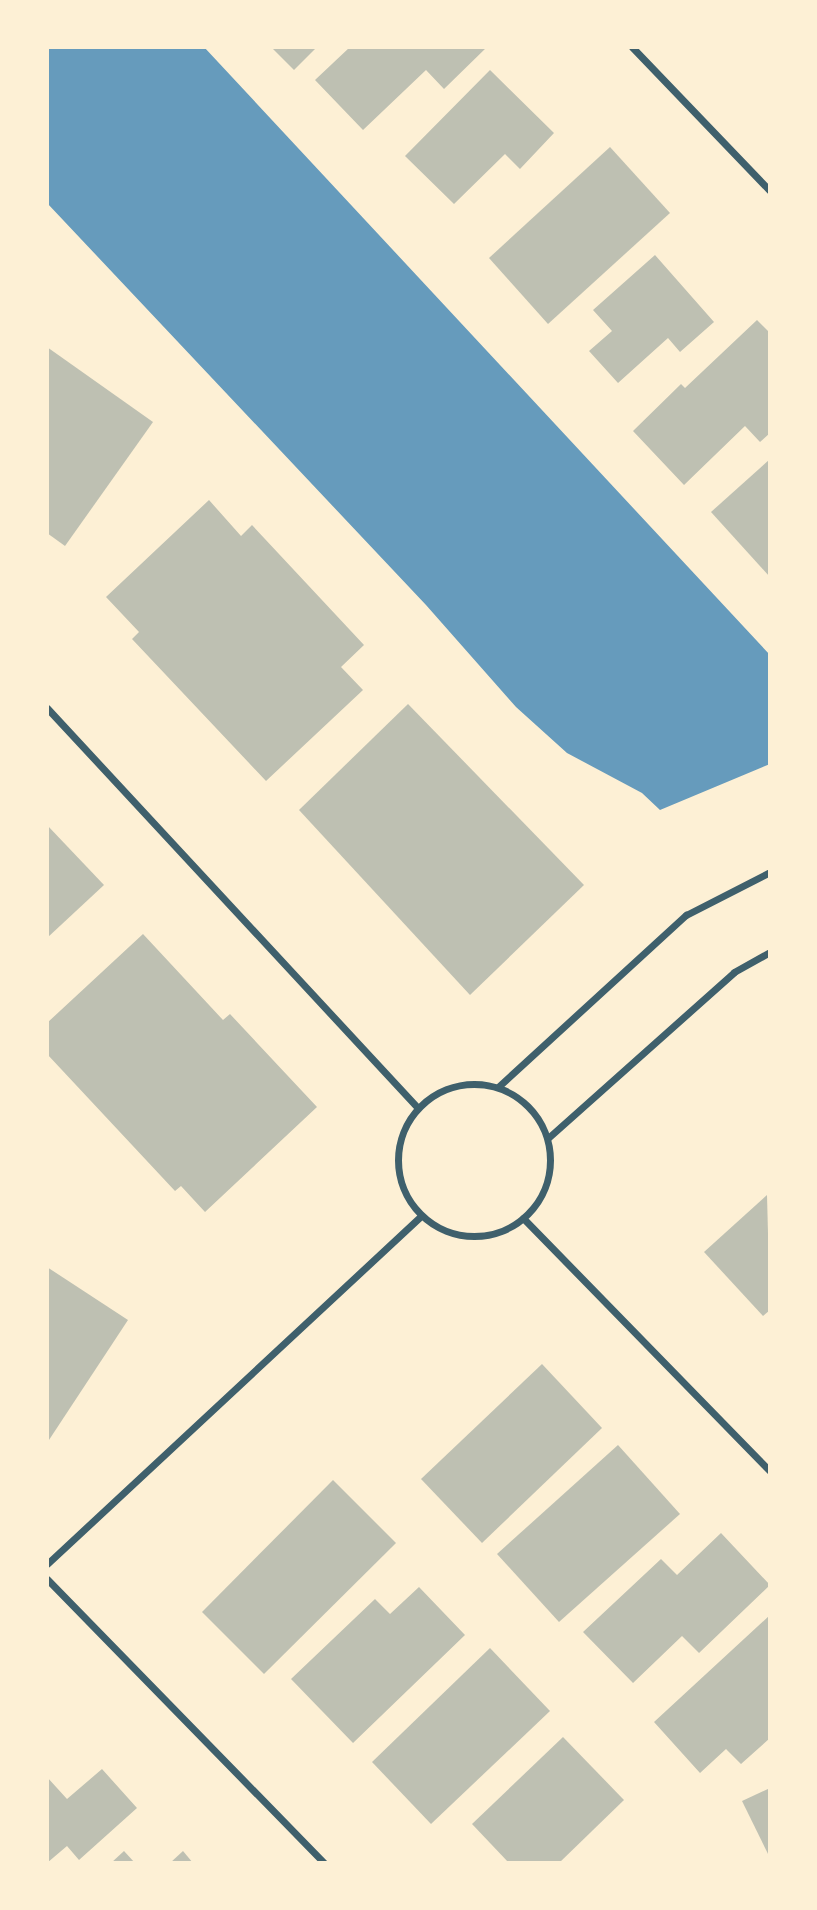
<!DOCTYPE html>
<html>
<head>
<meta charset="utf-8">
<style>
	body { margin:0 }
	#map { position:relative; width:817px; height:1910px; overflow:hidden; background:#fdf0d5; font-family:Manrope,sans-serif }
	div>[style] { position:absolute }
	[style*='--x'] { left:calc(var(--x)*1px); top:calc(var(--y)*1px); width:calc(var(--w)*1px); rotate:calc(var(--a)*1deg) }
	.water>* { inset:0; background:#669bbc }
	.building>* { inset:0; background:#bec0b2 }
	.minor>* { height:7px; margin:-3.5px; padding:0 3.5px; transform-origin:3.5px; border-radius:3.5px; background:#3f606c }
	.minor>.ring { margin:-3.5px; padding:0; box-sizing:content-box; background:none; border:7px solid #3f606c; border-radius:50% }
	span { translate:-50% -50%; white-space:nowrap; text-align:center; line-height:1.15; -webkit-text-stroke:5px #fdf0d5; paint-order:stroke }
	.frame { position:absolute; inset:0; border:49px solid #fdf0d5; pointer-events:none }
</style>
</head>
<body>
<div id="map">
	<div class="water">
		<i style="clip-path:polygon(47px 47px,204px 47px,770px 655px,770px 764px,660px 810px,642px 793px,567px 753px,516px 707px,426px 605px,47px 203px)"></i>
	</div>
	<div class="building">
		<i style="clip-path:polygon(271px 47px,317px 47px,294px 70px)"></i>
		<i style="clip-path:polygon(350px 47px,487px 47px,444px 89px,426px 70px,363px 130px,315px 80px)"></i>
		<i style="clip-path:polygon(490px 70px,554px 133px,520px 169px,505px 154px,454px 204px,405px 156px)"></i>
		<i style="clip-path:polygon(610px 147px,670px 213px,548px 324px,489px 258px)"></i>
		<i style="clip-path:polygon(655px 255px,714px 322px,680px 352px,668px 338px,618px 383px,589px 351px,612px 331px,593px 310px)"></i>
		<i style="clip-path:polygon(757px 320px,770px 333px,770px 433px,760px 442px,745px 426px,684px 485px,633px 431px,681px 384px,685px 388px)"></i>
		<i style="clip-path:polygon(47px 347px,153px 422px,65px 546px,47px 533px)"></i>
		<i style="clip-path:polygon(770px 459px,770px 577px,711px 512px)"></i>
		<i style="clip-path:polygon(209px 500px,241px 536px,252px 525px,364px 645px,341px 667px,363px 690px,266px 781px,132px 639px,139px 632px,106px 597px)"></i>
		<i style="clip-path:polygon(408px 704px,584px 885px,470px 995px,299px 810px)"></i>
		<i style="clip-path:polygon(47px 825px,104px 885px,47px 938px)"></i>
		<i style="clip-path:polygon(143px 934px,223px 1020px,230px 1014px,317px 1107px,205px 1212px,181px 1186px,175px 1191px,47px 1054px,47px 1023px)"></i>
		<i style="clip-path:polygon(767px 1195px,770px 1310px,763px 1316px,704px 1252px)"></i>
		<i style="clip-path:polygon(47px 1267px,128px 1320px,47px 1443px)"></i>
		<i style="clip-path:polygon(542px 1364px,602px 1428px,482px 1543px,421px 1479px)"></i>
		<i style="clip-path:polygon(618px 1445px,680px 1514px,559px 1622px,497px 1554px)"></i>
		<i style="clip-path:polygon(333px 1480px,396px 1543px,264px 1674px,202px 1612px)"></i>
		<i style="clip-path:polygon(721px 1533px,770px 1585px,699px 1653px,682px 1636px,633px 1683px,583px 1632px,661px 1559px,677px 1575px)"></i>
		<i style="clip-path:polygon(419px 1587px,465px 1635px,353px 1743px,291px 1679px,375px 1599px,390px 1614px)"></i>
		<i style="clip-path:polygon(770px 1615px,770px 1738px,741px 1764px,726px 1749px,700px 1773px,654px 1722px)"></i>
		<i style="clip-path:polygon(490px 1648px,550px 1711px,431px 1824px,372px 1762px)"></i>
		<i style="clip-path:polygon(563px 1737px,624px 1800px,559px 1863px,509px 1863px,472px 1824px)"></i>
		<i style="clip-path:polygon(102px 1769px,137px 1808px,79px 1860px,67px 1846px,47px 1863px,47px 1777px,67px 1799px)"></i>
		<i style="clip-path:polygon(770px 1788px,770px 1858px,742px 1801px)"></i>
		<i style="clip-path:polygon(124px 1851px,135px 1863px,111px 1863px)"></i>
		<i style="clip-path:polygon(183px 1851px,193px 1863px,170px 1863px)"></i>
	</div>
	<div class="minor">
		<i style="--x:632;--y:47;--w:199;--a:46.2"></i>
		<i style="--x:47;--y:708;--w:544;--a:47.16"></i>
		<i class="ring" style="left:398px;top:1084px;width:145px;height:145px"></i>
		<i style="--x:498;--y:1087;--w:255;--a:-42.5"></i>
		<i style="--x:686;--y:915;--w:94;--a:-27.1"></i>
		<i style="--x:548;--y:1138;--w:249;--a:-41.7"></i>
		<i style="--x:734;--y:972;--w:41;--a:-29.1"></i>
		<i style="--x:523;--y:1218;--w:354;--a:45.7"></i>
		<i style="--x:47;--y:1564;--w:511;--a:-42.94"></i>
		<i style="--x:47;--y:1579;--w:397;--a:45.7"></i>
	</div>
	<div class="frame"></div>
</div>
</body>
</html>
